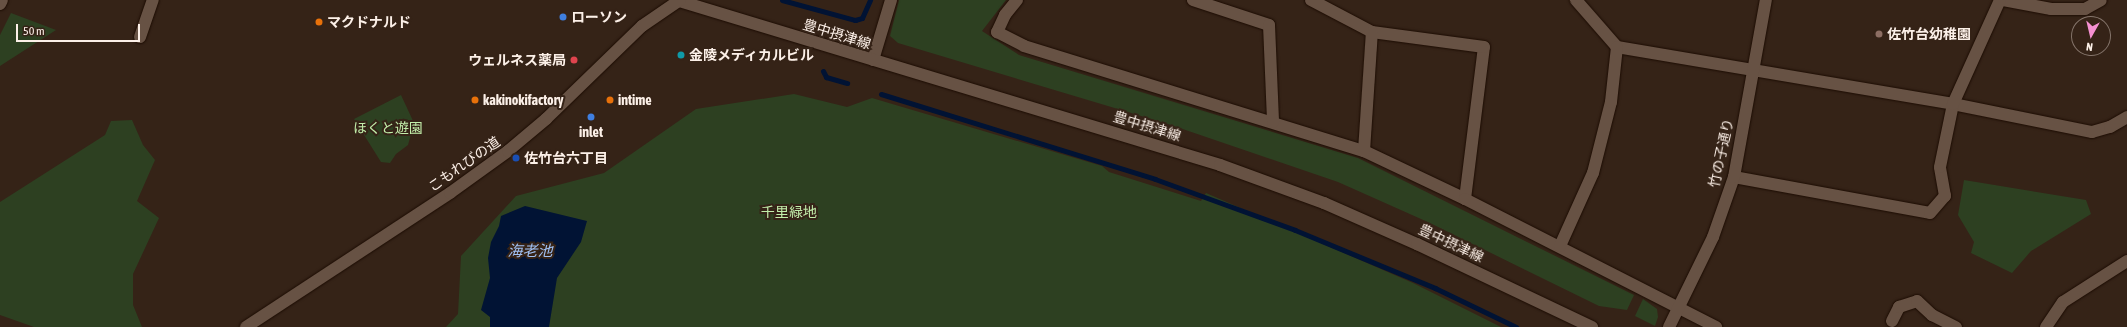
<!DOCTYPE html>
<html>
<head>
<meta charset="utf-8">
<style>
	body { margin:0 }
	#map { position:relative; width:2127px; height:327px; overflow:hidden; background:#352317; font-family:"Asap Condensed","Noto Sans JP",sans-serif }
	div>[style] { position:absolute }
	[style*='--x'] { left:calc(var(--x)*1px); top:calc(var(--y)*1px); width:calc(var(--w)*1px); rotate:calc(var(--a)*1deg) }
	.green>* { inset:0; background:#2d4021 }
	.water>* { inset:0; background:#011334 }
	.stream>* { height:5px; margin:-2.5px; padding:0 2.5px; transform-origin:2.5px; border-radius:2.5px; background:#011334 }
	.roads { filter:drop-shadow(0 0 1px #1c0c03) drop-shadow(0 0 1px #1c0c03) }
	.street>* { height:12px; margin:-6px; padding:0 6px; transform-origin:6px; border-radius:6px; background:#675244 }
	.secondary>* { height:12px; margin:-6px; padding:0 6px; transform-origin:6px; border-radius:6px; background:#675244 }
	.dots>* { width:11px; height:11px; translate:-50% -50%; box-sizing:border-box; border:2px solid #352317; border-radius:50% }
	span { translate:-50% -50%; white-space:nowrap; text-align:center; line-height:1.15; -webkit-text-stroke:4px #352317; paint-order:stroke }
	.poi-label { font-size:14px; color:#fcf0e8; font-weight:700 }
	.left { translate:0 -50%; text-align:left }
	.right { translate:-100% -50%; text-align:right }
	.street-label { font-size:14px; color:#fcf0e8 }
	.park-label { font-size:14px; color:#c2edaa }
	.water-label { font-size:15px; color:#a0c1f4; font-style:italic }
	.north { position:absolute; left:2071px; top:16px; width:40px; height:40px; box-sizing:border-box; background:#352317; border:1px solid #85756b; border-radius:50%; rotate:188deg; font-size:11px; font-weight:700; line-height:16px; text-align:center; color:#fcf0e8 }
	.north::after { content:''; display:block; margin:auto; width:14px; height:18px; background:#f590d1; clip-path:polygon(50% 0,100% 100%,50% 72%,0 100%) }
	.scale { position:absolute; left:16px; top:24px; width:124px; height:18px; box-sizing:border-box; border:2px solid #fcf0e8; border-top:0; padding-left:5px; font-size:12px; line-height:14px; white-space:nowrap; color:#fcf0e8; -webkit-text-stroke:3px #352317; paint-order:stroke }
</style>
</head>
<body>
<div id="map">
	<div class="green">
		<i style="clip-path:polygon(899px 0,1006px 0,982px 31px,1019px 55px,1358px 158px,1634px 295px,1627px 310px,1599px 306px,1430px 223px,1338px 182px,1168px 124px,898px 43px,890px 36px)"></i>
		<i style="clip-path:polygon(11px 13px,56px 30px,0 66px,0 35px)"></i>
		<i style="clip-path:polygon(794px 94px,847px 107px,872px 98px,1102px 166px,1109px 172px,1201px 201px,1206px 193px,1413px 283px,1501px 327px,446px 327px,458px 314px,461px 256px,516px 196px,604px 173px,696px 109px)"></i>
		<i style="clip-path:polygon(401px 95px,414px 123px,408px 145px,396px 154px,390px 163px,381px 162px,354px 119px)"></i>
		<i style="clip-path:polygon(132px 120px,143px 145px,155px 160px,137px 201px,159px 218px,133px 274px,133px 305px,142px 327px,34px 327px,0 315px,0 202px,105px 135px,111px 121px)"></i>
		<i style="clip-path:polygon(1964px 180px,2086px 200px,2091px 214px,2031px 251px,2012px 273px,1971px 253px,1974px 242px,1958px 215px)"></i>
		<i style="clip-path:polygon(1643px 299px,1657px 309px,1658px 317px,1655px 326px,1635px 316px)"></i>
	</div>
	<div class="water">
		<i style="clip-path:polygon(525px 206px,587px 221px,581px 242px,557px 278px,549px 327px,490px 327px,490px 317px,481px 310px,490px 278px,488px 258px,491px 242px,499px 226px,501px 216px)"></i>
	</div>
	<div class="stream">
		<i style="--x:782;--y:0;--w:76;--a:15.3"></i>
		<i style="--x:855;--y:20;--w:7;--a:-16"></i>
		<i style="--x:862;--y:18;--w:20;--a:-66"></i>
		<i style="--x:823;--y:71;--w:7;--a:63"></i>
		<i style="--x:826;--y:77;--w:22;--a:16"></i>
		<i style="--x:881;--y:94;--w:287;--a:17.2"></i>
		<i style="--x:1155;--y:179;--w:149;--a:20"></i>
		<i style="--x:1295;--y:230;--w:152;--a:22.5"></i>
		<i style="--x:1435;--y:288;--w:90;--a:25.7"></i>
	</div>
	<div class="roads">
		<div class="street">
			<i style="--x:1017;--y:0;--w:19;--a:129"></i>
			<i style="--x:1005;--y:15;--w:19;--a:115"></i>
			<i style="--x:997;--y:32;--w:30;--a:27"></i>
			<i style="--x:1024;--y:46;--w:356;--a:17.2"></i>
			<i style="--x:1364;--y:151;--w:112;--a:25.4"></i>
			<i style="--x:1465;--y:199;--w:153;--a:-82.9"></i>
			<i style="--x:1484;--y:47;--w:113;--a:-172.4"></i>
			<i style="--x:1372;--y:32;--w:69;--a:-152.3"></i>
			<i style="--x:1193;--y:0;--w:80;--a:18.2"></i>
			<i style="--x:1269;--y:25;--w:97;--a:87.6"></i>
			<i style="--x:1576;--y:0;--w:62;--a:48.9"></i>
			<i style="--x:1617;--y:47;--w:341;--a:9.6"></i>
			<i style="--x:1953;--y:104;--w:142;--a:11.4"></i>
			<i style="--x:2092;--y:132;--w:19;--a:-16"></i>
			<i style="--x:2110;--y:127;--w:20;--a:-30"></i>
			<i style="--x:2003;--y:0;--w:49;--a:10.6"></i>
			<i style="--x:2051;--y:9;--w:34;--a:0"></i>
			<i style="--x:2085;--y:9;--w:18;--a:-29"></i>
			<i style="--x:0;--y:4;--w:4;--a:-63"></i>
			<i style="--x:140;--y:37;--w:39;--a:-71"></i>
			<i style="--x:873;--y:60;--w:63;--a:-73.3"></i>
			<i style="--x:1364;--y:151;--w:119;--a:-86.2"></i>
			<i style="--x:1734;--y:177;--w:199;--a:10.4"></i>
			<i style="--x:1930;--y:213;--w:23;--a:-49"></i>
			<i style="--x:1945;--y:196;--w:29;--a:-100"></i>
			<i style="--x:1940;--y:167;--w:64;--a:-78.3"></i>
			<i style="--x:1953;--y:104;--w:114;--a:-65.7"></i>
			<i style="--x:1465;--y:199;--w:282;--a:27"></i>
			<i style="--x:1560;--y:246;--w:80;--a:-65.7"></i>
			<i style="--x:1593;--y:173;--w:73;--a:-75.8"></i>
			<i style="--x:1611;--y:102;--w:55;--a:-83.8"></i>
			<i style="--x:1892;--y:321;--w:16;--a:-63"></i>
			<i style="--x:1899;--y:307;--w:19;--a:-18"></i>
			<i style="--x:1917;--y:301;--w:21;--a:43"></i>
			<i style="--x:1932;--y:315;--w:27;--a:27"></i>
			<i style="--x:2046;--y:327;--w:30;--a:-56"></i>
			<i style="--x:2063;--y:302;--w:76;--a:-32.6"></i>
		</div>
		<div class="secondary">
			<i style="--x:676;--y:0;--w:568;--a:16.87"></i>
			<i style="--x:1220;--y:165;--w:111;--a:20.1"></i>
			<i style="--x:1324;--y:203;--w:102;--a:23.8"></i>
			<i style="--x:1417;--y:244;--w:194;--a:25.4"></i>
			<i style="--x:246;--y:327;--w:244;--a:-33.3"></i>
			<i style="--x:450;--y:193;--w:72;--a:-35.9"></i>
			<i style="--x:508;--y:151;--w:50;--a:-40.1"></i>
			<i style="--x:546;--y:119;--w:134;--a:-44.1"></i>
			<i style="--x:642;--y:26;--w:46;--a:-34.4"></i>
			<i style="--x:1669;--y:327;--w:100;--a:-63.9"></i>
			<i style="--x:1713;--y:237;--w:64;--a:-70.7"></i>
			<i style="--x:1734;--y:177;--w:180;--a:-79.8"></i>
		</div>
	</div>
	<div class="dots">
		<i style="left:563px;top:17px;background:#3f7fe0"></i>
		<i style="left:319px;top:22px;background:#e8710a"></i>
		<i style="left:1879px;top:34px;background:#8d6e63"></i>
		<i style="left:681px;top:55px;background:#0f9aa8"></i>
		<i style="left:574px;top:60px;background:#e0444e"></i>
		<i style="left:475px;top:100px;background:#e8710a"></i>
		<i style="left:610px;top:100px;background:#e8710a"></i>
		<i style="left:591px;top:117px;background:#3f7fe0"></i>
		<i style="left:516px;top:158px;background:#1a4fb4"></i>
	</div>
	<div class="poi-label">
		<span class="left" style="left:571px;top:17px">ローソン</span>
		<span class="left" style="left:327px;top:22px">マクドナルド</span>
		<span class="left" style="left:1887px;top:34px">佐竹台幼稚園</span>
		<span class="left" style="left:689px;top:55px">金陵メディカルビル</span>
		<span class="right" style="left:566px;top:60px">ウェルネス薬局</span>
		<span class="left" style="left:483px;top:100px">kakinokifactory</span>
		<span class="left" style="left:618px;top:100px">intime</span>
		<span style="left:591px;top:132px">inlet</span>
		<span class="left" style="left:524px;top:158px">佐竹台六丁目</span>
	</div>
	<div class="street-label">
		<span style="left:837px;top:34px;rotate:17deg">豊中摂津線</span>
		<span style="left:1147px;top:126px;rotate:17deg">豊中摂津線</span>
		<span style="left:1721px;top:153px;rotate:-78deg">竹の子通り</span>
		<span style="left:464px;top:164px;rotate:-35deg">こもれびの道</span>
		<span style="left:1451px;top:243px;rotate:25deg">豊中摂津線</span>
	</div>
	<div class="park-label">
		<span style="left:388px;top:128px">ほくと遊園</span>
		<span style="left:789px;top:212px">千里緑地</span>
	</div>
	<div class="water-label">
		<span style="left:530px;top:251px">海老池</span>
	</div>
	<div class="north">N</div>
	<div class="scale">50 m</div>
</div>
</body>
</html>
